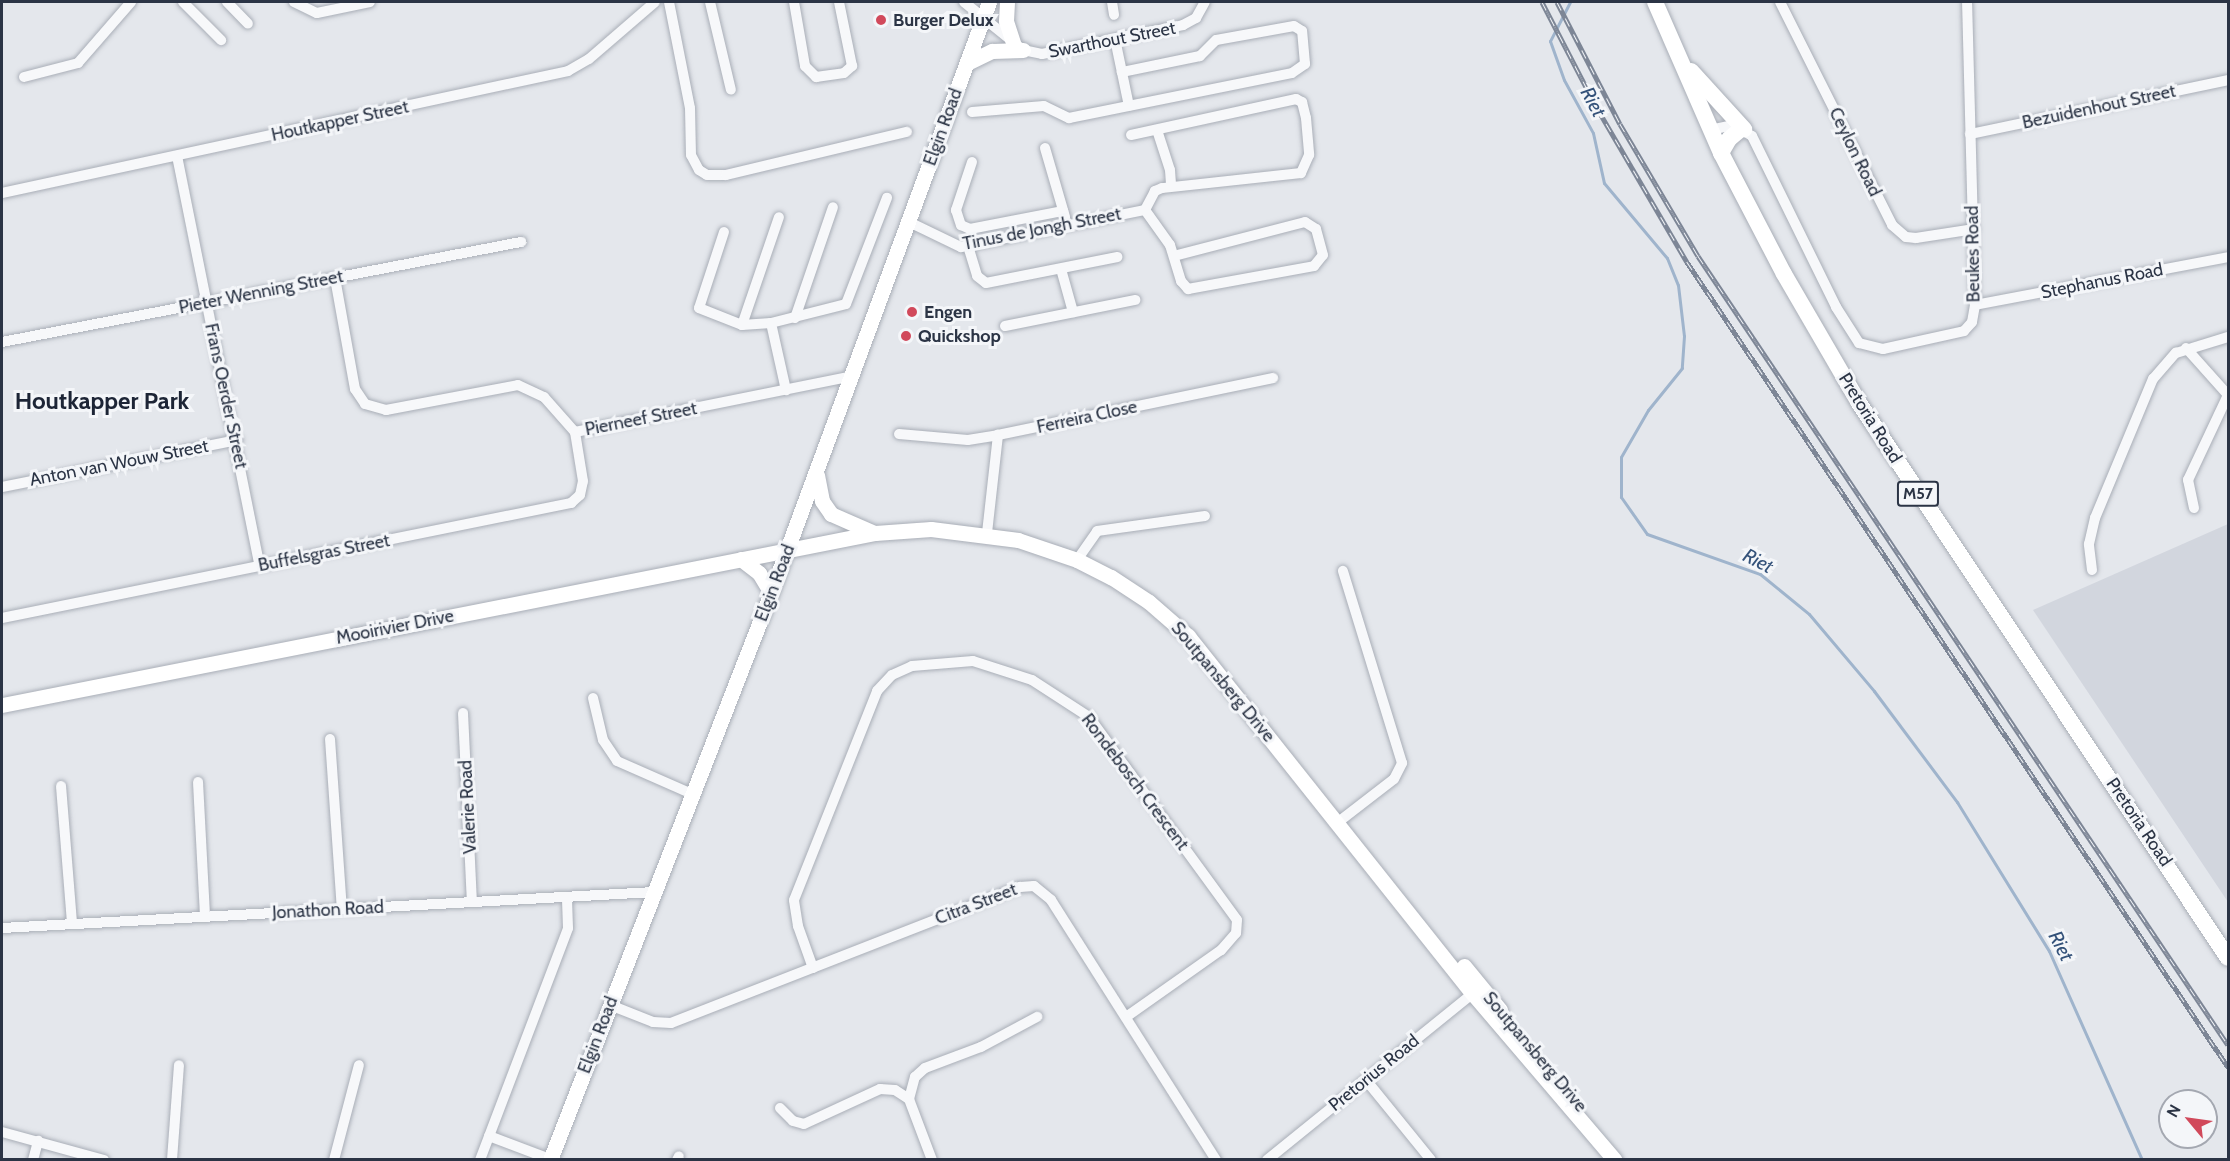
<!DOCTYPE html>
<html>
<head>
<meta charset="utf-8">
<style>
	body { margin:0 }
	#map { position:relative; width:2230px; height:1161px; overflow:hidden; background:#e4e7ec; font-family:Cabin,sans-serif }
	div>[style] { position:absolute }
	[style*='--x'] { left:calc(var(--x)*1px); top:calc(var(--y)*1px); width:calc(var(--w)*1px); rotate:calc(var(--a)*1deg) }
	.built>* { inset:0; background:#d2d6de }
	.stream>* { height:3px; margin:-1.5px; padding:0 1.5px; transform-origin:1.5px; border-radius:1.5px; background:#9fb4cc }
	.roads { filter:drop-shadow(0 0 2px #a9aeb7) drop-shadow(0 0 2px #a9aeb7) }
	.street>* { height:10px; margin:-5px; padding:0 5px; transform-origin:5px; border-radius:5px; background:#f7f8fa }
	.secondary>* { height:15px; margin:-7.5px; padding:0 7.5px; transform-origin:7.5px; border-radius:7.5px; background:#fff }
	.primary>* { height:16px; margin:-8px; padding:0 8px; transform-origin:8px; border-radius:8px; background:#fff }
	.rail>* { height:5px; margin-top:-2.5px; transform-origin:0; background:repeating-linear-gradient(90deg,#f4f6f9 0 9px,#7d8696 0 18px); box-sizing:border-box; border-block:2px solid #7d8696 }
	.dots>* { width:16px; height:16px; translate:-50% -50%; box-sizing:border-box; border:3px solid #f4f6f9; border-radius:50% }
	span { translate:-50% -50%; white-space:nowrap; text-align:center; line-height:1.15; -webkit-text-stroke:6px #f4f6f9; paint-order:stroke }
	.shield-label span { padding:2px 4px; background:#f4f6f9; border:2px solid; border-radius:4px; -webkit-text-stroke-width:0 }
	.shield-label { font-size:16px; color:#2b3445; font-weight:700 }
	.poi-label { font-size:18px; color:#2b3445; font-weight:700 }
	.left { translate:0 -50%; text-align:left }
	.street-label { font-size:18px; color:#2b3445 }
	.water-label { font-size:20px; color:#34527a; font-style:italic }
	.district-label { font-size:24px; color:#1d2536; font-weight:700 }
	.frame { position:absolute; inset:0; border:3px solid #2b3445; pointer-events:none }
	.north { position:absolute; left:2158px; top:1089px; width:60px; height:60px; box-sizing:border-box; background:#f4f6f9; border:2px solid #a4a8b1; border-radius:50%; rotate:299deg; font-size:16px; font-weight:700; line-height:24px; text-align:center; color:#2b3445 }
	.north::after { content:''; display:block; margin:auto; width:21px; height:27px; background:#d1495b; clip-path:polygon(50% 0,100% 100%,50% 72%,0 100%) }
</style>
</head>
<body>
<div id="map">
	<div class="built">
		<i style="clip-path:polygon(2228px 524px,2228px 902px,2033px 610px)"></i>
	</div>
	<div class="stream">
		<i style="--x:1570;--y:2;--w:44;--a:117.1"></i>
		<i style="--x:1550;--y:41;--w:41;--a:70.3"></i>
		<i style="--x:1564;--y:80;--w:60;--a:61.3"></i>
		<i style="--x:1593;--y:133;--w:51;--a:77.6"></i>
		<i style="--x:1604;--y:183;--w:98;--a:50"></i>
		<i style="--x:1667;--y:258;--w:29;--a:68"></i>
		<i style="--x:1678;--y:285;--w:51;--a:83.3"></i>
		<i style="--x:1684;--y:336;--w:32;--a:94"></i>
		<i style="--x:1682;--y:368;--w:54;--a:129"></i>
		<i style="--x:1648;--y:410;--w:54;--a:119.9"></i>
		<i style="--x:1621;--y:457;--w:40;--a:90"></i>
		<i style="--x:1621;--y:497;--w:45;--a:54.9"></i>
		<i style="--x:1647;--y:534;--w:120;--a:19.5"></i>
		<i style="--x:1760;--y:574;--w:63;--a:39.2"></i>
		<i style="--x:1809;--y:614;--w:101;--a:49.8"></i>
		<i style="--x:1874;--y:691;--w:139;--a:53.2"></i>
		<i style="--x:1957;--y:802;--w:175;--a:58.3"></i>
		<i style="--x:2049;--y:951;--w:229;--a:66"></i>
	</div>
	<div class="roads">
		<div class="street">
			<i style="--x:183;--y:2;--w:54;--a:45"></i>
			<i style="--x:227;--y:2;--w:30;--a:46"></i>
			<i style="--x:294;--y:2;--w:25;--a:26"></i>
			<i style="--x:317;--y:13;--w:54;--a:-11.7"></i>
			<i style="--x:669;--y:2;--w:108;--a:78.8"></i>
			<i style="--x:690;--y:108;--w:47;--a:88.8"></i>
			<i style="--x:691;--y:155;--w:17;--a:62"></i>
			<i style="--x:699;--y:170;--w:9;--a:32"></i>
			<i style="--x:707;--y:175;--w:19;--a:0"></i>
			<i style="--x:726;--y:175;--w:186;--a:-13.4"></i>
			<i style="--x:710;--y:2;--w:90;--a:76.6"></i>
			<i style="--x:794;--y:2;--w:65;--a:80.2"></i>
			<i style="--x:805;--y:66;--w:16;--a:45"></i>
			<i style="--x:816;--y:77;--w:28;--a:-8"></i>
			<i style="--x:844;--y:73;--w:11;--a:-41"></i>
			<i style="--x:852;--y:66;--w:65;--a:-101.5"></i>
			<i style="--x:964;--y:2;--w:76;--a:39.1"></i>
			<i style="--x:1023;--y:50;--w:19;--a:12"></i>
			<i style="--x:1042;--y:54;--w:144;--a:-11.6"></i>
			<i style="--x:1183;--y:25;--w:15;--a:-28"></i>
			<i style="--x:1196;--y:18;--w:18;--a:-61"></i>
			<i style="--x:1112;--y:2;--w:13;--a:81"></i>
			<i style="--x:1780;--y:2;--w:250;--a:63.3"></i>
			<i style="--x:1892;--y:225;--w:18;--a:41"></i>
			<i style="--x:1906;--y:237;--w:10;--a:6"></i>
			<i style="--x:1916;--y:238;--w:59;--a:-8.8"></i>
			<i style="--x:1115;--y:39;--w:68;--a:78.2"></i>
			<i style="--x:24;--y:77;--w:56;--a:-14.5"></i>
			<i style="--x:78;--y:63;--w:81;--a:-49"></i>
			<i style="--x:972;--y:112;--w:72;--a:-4.8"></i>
			<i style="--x:1044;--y:106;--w:28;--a:26"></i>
			<i style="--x:1069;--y:118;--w:227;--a:-11.4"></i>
			<i style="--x:1292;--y:73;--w:16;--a:-35"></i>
			<i style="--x:1305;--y:64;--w:33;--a:-95"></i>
			<i style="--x:1302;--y:31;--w:9;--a:-148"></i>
			<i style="--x:1294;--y:26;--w:79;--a:169.8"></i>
			<i style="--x:1216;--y:40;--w:23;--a:135"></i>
			<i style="--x:1200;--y:56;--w:80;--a:168.4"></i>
			<i style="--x:1157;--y:130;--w:42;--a:72"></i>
			<i style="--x:1170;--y:170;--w:16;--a:86"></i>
			<i style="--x:1710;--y:130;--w:24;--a:-12"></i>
			<i style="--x:1733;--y:125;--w:22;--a:30"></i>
			<i style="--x:1752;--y:136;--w:191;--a:63.8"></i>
			<i style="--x:1836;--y:307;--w:43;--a:57.4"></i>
			<i style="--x:1859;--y:343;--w:25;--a:14"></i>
			<i style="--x:1883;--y:349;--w:83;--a:-12.5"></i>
			<i style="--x:1964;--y:331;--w:12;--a:-48"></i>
			<i style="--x:1972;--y:322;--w:17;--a:-80"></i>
			<i style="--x:1975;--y:305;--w:303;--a:-91.5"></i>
			<i style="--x:1970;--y:134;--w:264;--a:-11.8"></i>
			<i style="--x:1131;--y:135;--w:169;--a:-12.3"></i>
			<i style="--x:1296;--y:99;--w:7;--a:27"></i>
			<i style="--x:1302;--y:102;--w:16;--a:76"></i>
			<i style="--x:1306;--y:118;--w:37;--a:85"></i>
			<i style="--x:1309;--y:155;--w:20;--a:114"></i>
			<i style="--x:1301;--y:173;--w:140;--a:173.8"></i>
			<i style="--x:1162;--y:188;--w:8;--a:157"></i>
			<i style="--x:1155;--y:191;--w:21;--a:118"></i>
			<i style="--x:1045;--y:148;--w:72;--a:73.8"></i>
			<i style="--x:177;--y:156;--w:418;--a:78.6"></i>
			<i style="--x:972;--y:162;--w:51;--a:108.4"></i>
			<i style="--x:956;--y:210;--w:16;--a:72"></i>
			<i style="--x:961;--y:225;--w:10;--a:24"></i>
			<i style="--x:970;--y:229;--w:95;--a:-11"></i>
			<i style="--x:2;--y:193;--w:579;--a:-12.16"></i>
			<i style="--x:568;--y:71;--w:24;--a:-30"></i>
			<i style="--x:589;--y:59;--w:87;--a:-40.8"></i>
			<i style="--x:1145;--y:210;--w:43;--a:54.5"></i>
			<i style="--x:1170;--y:245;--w:38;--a:73"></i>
			<i style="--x:1181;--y:281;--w:11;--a:49"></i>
			<i style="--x:1188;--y:289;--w:128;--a:-10.3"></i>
			<i style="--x:1314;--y:266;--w:14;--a:-51"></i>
			<i style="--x:1323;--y:255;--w:27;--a:-105"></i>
			<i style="--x:1316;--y:229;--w:13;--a:-148"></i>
			<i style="--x:1305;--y:222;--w:135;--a:165.5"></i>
			<i style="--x:909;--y:222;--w:58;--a:25.7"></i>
			<i style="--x:961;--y:247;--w:188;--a:-11.4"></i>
			<i style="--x:724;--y:232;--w:80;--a:108.2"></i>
			<i style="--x:699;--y:308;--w:46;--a:21.6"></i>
			<i style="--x:742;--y:325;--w:29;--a:-4"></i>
			<i style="--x:771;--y:323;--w:77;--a:-14.2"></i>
			<i style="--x:846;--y:304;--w:114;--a:-68.9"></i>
			<i style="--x:968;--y:246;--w:31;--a:73"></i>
			<i style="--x:977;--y:276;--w:11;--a:38"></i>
			<i style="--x:986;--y:283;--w:134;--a:-11.2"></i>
			<i style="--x:1061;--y:269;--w:45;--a:74.4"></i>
			<i style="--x:335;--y:278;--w:113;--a:79.8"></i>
			<i style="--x:355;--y:389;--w:18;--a:56"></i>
			<i style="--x:365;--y:404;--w:22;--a:16"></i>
			<i style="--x:386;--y:410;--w:134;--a:-10.7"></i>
			<i style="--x:518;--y:385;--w:29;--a:25"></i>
			<i style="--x:544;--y:397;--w:47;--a:48.5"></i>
			<i style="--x:1975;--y:305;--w:258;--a:-10.7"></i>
			<i style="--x:795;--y:318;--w:117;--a:-71.1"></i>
			<i style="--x:771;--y:323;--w:69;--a:77.4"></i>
			<i style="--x:742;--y:325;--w:114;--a:-71.1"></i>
			<i style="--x:1005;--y:326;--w:133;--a:-11.3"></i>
			<i style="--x:2;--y:342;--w:529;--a:-10.91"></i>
			<i style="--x:2186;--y:348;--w:63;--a:48.2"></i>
			<i style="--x:575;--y:432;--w:283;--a:-11.4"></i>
			<i style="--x:899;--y:434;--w:69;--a:5"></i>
			<i style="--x:968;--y:440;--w:30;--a:-9"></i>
			<i style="--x:2;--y:487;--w:240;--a:-11.3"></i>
			<i style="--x:2194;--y:508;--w:29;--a:-102"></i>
			<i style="--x:2188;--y:480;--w:94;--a:-64.8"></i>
			<i style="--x:987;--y:533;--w:99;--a:-83.6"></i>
			<i style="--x:998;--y:435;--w:281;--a:-11.7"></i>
			<i style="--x:1077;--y:560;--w:35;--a:-55"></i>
			<i style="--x:1097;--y:531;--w:109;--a:-7.9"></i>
			<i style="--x:2092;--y:570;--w:26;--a:-97"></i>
			<i style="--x:2089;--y:544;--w:27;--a:-77"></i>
			<i style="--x:2095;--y:518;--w:151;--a:-67.4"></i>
			<i style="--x:2153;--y:379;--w:35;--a:-49"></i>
			<i style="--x:2176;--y:353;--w:54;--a:-17.1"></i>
			<i style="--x:2;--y:618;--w:581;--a:-11.43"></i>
			<i style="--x:571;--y:503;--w:12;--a:-42"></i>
			<i style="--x:580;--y:495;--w:14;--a:-78"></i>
			<i style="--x:583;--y:481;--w:50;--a:-99.3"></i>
			<i style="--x:593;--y:698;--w:43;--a:76.6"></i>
			<i style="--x:603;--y:740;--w:25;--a:56"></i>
			<i style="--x:617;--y:761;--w:82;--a:23.7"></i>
			<i style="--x:463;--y:713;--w:189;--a:87.3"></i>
			<i style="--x:330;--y:739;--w:170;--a:86"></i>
			<i style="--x:198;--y:782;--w:135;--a:87"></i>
			<i style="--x:61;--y:786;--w:137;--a:85.4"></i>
			<i style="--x:1337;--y:823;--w:72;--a:-37.7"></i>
			<i style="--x:1394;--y:779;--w:18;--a:-63"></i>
			<i style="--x:1402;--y:763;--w:201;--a:-107.1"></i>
			<i style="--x:2;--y:928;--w:653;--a:-3.16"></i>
			<i style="--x:813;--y:968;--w:45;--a:-109.7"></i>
			<i style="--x:798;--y:926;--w:26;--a:-99"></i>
			<i style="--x:794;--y:900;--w:225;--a:-68.3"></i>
			<i style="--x:877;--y:691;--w:22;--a:-47"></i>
			<i style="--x:892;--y:675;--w:22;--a:-24"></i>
			<i style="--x:912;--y:666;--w:61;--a:-4.7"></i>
			<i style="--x:973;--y:661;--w:62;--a:17.9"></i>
			<i style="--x:1032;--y:680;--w:68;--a:33"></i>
			<i style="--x:1089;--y:717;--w:251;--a:53.9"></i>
			<i style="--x:1237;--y:920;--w:13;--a:94"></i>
			<i style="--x:1236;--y:933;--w:23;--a:131"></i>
			<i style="--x:1221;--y:950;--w:116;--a:144.8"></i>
			<i style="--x:610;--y:1005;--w:46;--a:21.6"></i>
			<i style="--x:653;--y:1022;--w:18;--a:3"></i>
			<i style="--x:671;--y:1023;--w:375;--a:-21.3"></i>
			<i style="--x:1020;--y:887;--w:14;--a:-4"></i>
			<i style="--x:1034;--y:886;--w:22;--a:39"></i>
			<i style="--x:1051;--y:900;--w:308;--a:57.6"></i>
			<i style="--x:1366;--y:1080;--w:103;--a:50.9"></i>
			<i style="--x:780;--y:1108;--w:18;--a:45"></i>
			<i style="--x:793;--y:1121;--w:11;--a:15"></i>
			<i style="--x:804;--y:1124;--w:84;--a:-24.7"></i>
			<i style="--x:880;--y:1089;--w:15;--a:4"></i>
			<i style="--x:895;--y:1090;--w:17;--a:33"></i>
			<i style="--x:2;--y:1132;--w:106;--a:15.4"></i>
			<i style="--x:489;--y:1136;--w:65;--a:20.7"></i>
			<i style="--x:33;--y:1160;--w:20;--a:-75"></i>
			<i style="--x:172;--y:1160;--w:95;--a:-85.8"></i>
			<i style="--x:334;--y:1160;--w:98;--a:-75.3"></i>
			<i style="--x:480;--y:1160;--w:248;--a:-69.2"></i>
			<i style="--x:568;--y:928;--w:31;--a:-92"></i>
			<i style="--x:677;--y:1160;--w:4;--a:-63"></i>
			<i style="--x:932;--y:1160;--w:65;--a:-110.7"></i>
			<i style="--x:909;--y:1099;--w:23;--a:-75"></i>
			<i style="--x:915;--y:1077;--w:13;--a:-42"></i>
			<i style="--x:925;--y:1068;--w:60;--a:-20.6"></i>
			<i style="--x:981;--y:1047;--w:64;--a:-28.2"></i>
			<i style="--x:1267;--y:1160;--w:270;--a:-39"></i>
		</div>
		<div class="secondary">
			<i style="--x:1007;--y:2;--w:19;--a:93"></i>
			<i style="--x:1006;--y:21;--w:23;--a:72"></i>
			<i style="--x:967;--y:63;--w:28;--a:-26"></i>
			<i style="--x:992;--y:51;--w:31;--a:-2"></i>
			<i style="--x:817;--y:475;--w:26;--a:79"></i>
			<i style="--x:822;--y:501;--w:16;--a:55"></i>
			<i style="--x:831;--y:514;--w:47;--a:23.8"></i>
			<i style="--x:741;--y:559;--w:23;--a:38"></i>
			<i style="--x:759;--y:573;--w:23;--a:59"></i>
			<i style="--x:2;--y:705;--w:890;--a:-11.15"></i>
			<i style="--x:875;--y:533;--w:56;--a:-4.1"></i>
			<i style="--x:931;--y:529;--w:88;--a:7.2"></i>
			<i style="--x:1018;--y:540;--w:62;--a:18.7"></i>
			<i style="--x:1077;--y:560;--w:38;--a:27"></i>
			<i style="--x:1111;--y:577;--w:45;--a:33.3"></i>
			<i style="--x:1149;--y:602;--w:52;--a:41.1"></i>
			<i style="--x:1188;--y:636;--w:458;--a:51.5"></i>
			<i style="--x:1473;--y:994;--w:218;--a:49.5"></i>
			<i style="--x:1464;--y:966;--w:57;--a:50.7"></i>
			<i style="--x:550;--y:1160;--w:609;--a:-68.71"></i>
			<i style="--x:771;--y:593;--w:630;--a:-69.75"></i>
		</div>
		<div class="primary">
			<i style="--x:1655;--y:2;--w:165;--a:66.4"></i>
			<i style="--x:1721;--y:153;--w:136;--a:62.5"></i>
			<i style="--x:1784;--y:274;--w:149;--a:59.8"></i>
			<i style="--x:1859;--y:403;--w:666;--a:56.38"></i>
			<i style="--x:1691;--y:71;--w:79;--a:47.6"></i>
			<i style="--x:1721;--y:153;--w:16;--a:-60"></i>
			<i style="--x:1729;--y:139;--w:17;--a:-40"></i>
		</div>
	</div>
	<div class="rail">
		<i style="--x:1542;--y:2;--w:119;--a:62.6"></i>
		<i style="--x:1597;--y:108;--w:178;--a:59.7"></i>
		<i style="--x:1687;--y:262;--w:970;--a:56.1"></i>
		<i style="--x:1557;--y:2;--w:137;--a:62.7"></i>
		<i style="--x:1620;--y:124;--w:153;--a:59.4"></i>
		<i style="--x:1698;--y:256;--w:950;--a:56.11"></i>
	</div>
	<div class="dots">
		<i style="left:881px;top:20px;background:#d1495b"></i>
		<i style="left:912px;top:312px;background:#d1495b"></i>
		<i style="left:906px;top:336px;background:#d1495b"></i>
	</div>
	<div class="shield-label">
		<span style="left:1918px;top:494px">M57</span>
	</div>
	<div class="poi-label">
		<span class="left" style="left:893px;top:20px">Burger Delux</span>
		<span class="left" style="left:924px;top:312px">Engen</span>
		<span class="left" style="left:918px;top:336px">Quickshop</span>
	</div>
	<div class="street-label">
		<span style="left:1112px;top:40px;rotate:-11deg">Swarthout Street</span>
		<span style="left:2099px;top:107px;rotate:-12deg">Bezuidenhout Street</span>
		<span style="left:340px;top:121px;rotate:-12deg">Houtkapper Street</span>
		<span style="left:943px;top:127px;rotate:-70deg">Elgin Road</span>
		<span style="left:1855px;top:152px;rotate:64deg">Ceylon Road</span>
		<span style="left:1042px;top:229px;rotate:-11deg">Tinus de Jongh Street</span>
		<span style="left:1973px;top:254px;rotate:-91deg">Beukes Road</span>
		<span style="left:2102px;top:281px;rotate:-11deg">Stephanus Road</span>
		<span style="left:261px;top:292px;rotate:-11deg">Pieter Wenning Street</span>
		<span style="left:226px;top:396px;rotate:78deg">Frans Oerder Street</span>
		<span style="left:1087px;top:417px;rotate:-12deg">Ferreira Close</span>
		<span style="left:1870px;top:418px;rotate:58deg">Pretoria Road</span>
		<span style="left:641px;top:419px;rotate:-11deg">Pierneef Street</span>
		<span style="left:119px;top:463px;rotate:-11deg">Anton van Wouw Street</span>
		<span style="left:324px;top:553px;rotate:-11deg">Buffelsgras Street</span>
		<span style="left:775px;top:583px;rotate:-69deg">Elgin Road</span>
		<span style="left:395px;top:627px;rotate:-11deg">Mooirivier Drive</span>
		<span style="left:1223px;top:682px;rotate:50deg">Soutpansberg Drive</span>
		<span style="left:1135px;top:782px;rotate:53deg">Rondebosch Crescent</span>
		<span style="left:468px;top:807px;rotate:-93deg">Valerie Road</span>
		<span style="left:2139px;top:822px;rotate:56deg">Pretoria Road</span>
		<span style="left:976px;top:904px;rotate:-21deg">Citra Street</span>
		<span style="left:328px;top:910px;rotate:-3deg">Jonathon Road</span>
		<span style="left:598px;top:1035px;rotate:-69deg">Elgin Road</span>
		<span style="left:1535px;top:1052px;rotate:50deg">Soutpansberg Drive</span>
		<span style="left:1374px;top:1073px;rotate:-39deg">Pretorius Road</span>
	</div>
	<div class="water-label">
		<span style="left:1593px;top:102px;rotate:61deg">Riet</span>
		<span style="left:1758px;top:561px;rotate:27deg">Riet</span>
		<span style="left:2061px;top:946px;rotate:62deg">Riet</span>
	</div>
	<div class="district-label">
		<span style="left:102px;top:401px">Houtkapper Park</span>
	</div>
	<div class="frame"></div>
	<div class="north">N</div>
</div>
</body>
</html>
